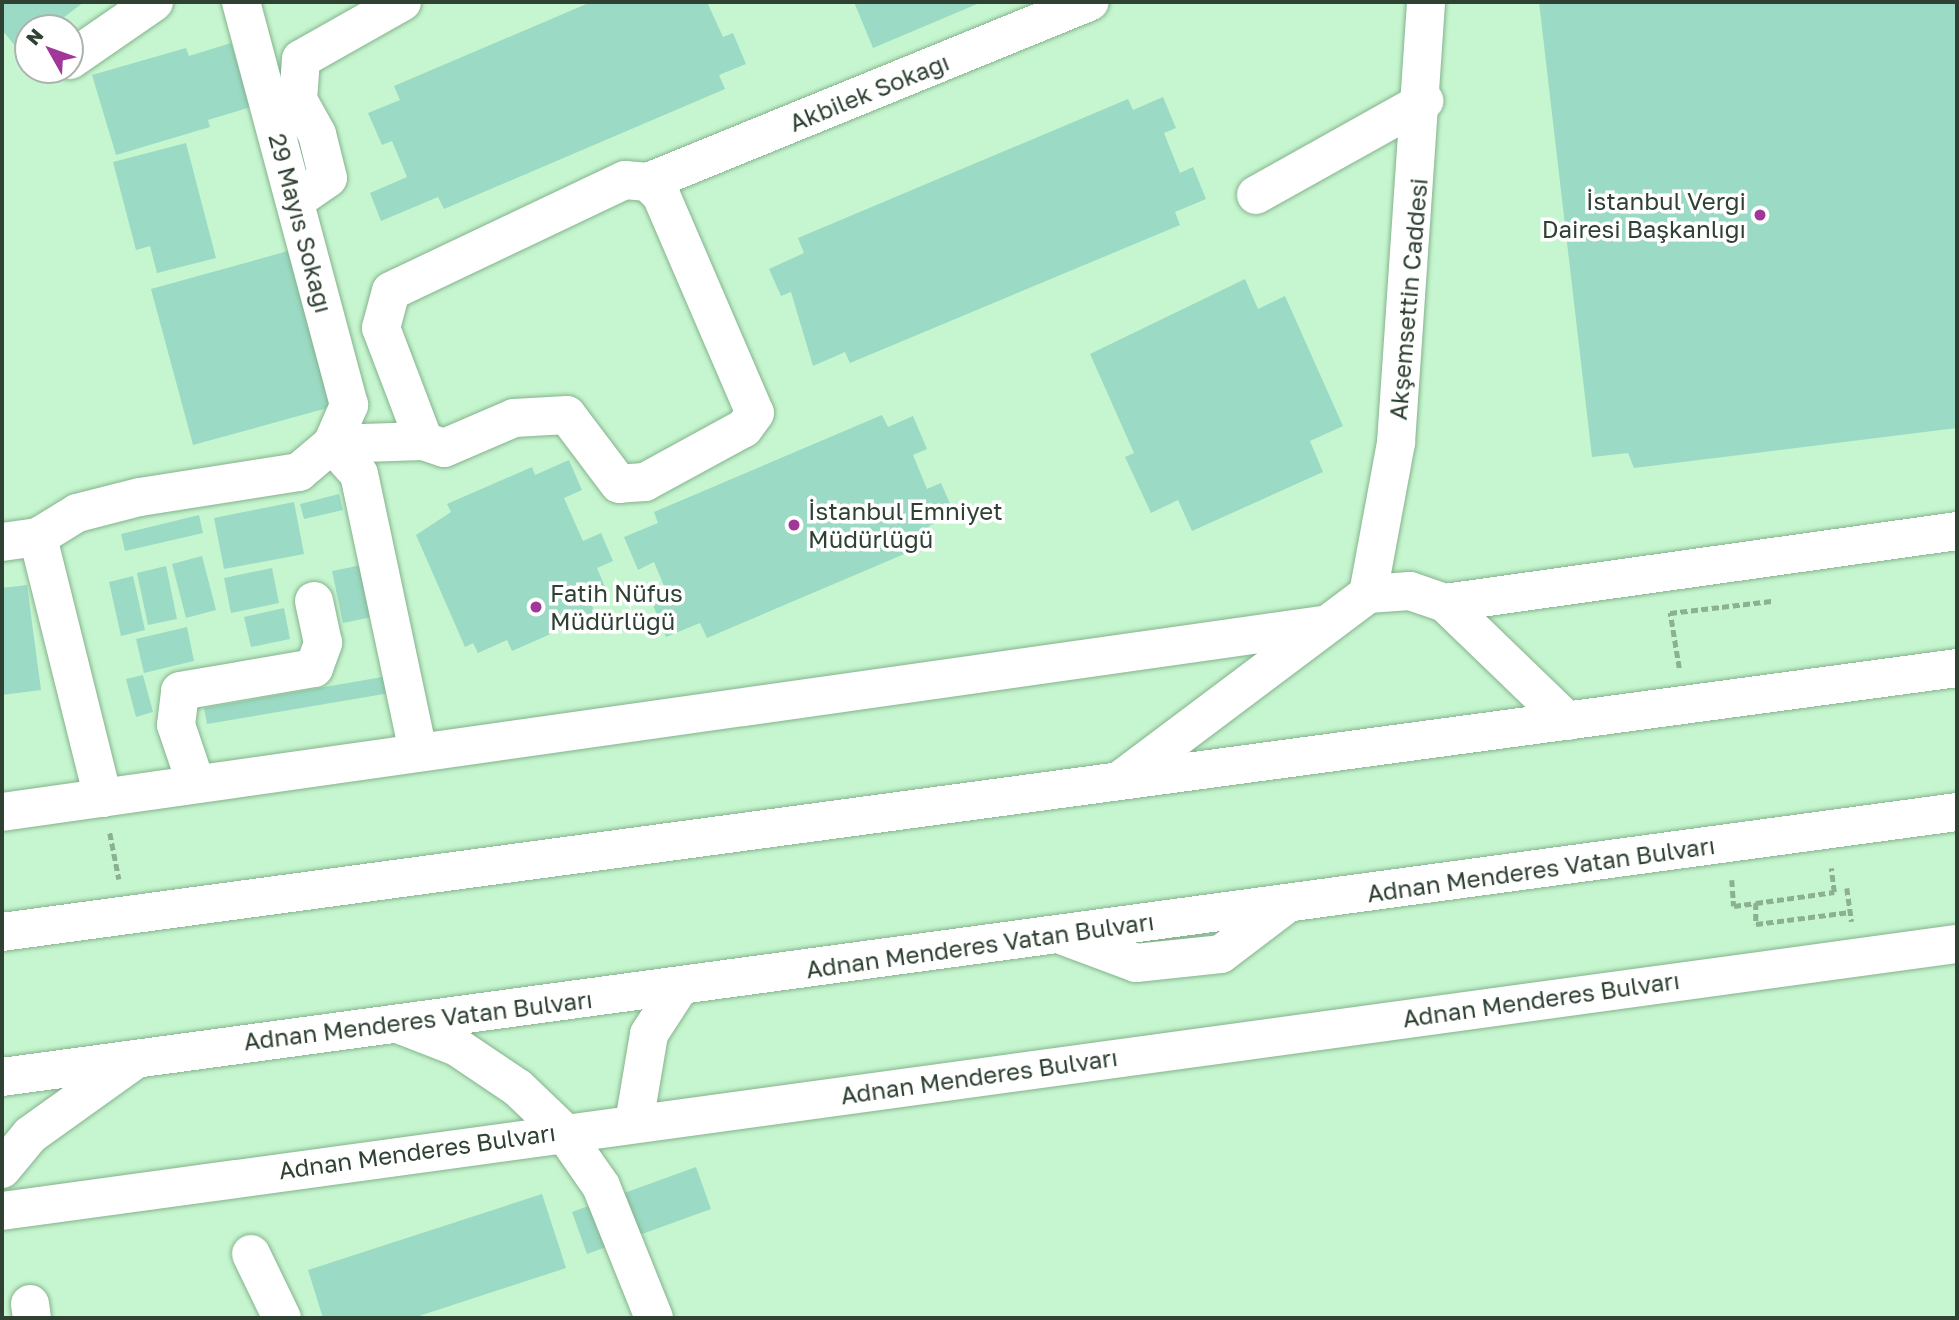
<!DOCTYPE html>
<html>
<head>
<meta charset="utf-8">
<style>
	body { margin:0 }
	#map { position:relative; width:1959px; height:1320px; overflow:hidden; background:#c6f6cf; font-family:"Golos Text",sans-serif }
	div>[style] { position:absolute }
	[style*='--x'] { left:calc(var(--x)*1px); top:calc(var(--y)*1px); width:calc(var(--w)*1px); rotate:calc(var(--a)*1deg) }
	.building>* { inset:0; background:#9bdac4 }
	.path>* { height:4.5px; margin-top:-2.25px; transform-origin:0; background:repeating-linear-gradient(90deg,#8bb092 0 7px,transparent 0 10.5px) }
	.roads { filter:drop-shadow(0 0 2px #84b28d) drop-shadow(0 0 2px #84b28d) }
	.minor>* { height:38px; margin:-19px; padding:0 19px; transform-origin:19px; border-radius:19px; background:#fff }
	.major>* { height:38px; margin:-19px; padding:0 19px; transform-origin:19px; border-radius:19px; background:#fff }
	.dots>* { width:19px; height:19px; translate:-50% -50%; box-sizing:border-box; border:4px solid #fff; border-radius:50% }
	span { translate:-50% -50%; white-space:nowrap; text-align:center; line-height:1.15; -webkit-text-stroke:7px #fff; paint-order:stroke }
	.street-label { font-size:24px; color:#2e4132 }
	.poi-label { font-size:24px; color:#2e4132 }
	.right { translate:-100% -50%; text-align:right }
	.left { translate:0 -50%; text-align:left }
	.frame { position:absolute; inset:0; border:4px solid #2e4132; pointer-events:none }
	.north { position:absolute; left:14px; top:14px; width:70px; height:70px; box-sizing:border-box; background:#fff; border:2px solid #abb3ad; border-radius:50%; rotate:310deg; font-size:19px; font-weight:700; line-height:28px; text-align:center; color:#2e4132 }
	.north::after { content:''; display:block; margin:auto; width:24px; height:32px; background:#a03799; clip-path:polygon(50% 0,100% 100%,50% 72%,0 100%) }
</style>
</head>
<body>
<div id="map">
	<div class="building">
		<i style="clip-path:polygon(2px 2px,84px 2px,50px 28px,28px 28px,28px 39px,17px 48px,2px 30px)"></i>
		<i style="clip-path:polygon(591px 2px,707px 2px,723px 37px,733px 33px,746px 64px,719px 75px,725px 89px,444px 209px,438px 197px,381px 221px,370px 193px,407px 177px,392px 141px,382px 145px,368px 113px,400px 100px,394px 86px)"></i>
		<i style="clip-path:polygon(854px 2px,982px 2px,873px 48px)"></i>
		<i style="clip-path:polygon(1539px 2px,1957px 2px,1957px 428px,1634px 468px,1628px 453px,1592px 457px)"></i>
		<i style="clip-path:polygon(231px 43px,251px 107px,208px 120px,210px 127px,116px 155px,92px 75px,186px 48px,189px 56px)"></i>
		<i style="clip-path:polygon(1163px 97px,1176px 128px,1164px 133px,1180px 173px,1193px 167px,1206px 199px,1175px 212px,1180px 225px,850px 363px,845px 352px,813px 366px,791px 292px,781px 296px,769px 269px,804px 253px,798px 238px,1128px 99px,1133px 110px)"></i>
		<i style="clip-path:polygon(186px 143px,216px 258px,157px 273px,150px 246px,136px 250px,113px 162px)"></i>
		<i style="clip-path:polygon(288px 251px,331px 407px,193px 445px,151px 289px)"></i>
		<i style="clip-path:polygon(1245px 279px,1258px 309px,1285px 296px,1343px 426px,1310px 441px,1323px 472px,1192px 531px,1178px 500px,1151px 513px,1125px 457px,1134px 453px,1090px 354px)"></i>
		<i style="clip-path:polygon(882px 415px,888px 427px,913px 416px,927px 449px,913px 455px,927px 489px,941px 483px,955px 515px,929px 526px,935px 541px,707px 638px,700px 623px,666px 637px,653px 605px,669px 598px,654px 562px,638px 570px,624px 537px,658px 523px,654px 512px)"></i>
		<i style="clip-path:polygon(569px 460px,582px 490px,564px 498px,583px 541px,601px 533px,613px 561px,597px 568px,608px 594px,590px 602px,596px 614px,512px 651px,507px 640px,478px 653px,473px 643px,465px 647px,416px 535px,451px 512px,447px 504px,532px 467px,535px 475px)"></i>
		<i style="clip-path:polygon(339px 494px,343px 510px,304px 519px,300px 504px)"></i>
		<i style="clip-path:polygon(294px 502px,304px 554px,224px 569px,214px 518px)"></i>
		<i style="clip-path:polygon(199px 515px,203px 533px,125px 551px,121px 534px)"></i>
		<i style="clip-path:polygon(202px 556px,216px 610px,186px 618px,172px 564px)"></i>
		<i style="clip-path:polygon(367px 564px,377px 616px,343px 623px,332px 571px)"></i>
		<i style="clip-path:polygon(166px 566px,177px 619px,148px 625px,137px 573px)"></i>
		<i style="clip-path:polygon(272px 568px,279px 603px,231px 613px,224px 578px)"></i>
		<i style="clip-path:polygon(133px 576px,145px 630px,121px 636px,109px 582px)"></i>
		<i style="clip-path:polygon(27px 585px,41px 690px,2px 695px,2px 588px)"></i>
		<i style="clip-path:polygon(284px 608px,290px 639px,251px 647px,244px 617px)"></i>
		<i style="clip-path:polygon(187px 627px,194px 661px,144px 673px,136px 639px)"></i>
		<i style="clip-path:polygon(143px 675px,153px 712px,136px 717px,126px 679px)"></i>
		<i style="clip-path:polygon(394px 675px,396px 692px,207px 724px,204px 708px)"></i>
		<i style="clip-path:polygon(696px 1167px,711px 1209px,587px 1254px,572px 1212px)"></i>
		<i style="clip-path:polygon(542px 1194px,566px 1268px,413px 1318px,323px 1318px,308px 1270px)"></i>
	</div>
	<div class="path">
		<i style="--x:1679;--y:668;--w:56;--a:-99.3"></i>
		<i style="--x:1670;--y:613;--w:102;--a:-6.8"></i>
		<i style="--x:110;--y:833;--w:47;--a:78.9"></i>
		<i style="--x:1732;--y:880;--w:26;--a:86"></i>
		<i style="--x:1734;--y:906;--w:22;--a:-8"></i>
		<i style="--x:1756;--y:903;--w:21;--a:90"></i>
		<i style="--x:1756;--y:924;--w:95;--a:-7.3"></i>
		<i style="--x:1847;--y:888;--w:34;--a:82"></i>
		<i style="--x:1756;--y:903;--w:79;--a:-8"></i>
		<i style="--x:1834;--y:892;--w:24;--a:-97"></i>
	</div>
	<div class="roads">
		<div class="minor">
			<i style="--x:70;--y:60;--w:102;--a:-34.6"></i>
			<i style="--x:625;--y:180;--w:23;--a:5"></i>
			<i style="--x:648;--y:182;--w:18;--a:45"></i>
			<i style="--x:661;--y:195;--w:237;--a:66.7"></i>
			<i style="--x:755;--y:413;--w:19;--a:126"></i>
			<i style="--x:744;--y:428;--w:113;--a:151.4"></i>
			<i style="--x:645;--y:482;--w:26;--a:176"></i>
			<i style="--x:619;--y:484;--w:86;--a:-127"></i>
			<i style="--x:567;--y:415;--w:53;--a:176.8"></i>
			<i style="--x:514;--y:418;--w:76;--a:156.8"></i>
			<i style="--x:444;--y:448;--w:21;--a:-161"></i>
			<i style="--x:424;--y:441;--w:121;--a:-110.8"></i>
			<i style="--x:381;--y:328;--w:38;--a:-75"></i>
			<i style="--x:391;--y:291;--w:259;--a:-25.4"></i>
			<i style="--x:648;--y:182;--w:477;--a:-22.2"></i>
			<i style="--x:1256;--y:195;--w:193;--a:-29.2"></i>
			<i style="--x:295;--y:201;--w:40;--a:-34.9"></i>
			<i style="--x:328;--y:178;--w:45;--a:-104"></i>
			<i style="--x:317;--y:134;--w:39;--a:-119"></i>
			<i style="--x:298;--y:100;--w:41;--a:-85.8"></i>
			<i style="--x:301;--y:59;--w:116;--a:-29.4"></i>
			<i style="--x:332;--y:444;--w:40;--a:48"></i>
			<i style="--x:359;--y:474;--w:280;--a:78"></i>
			<i style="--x:332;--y:444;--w:92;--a:-1.9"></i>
			<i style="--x:2;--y:542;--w:36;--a:-8"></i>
			<i style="--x:1445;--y:603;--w:517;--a:-8"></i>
			<i style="--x:196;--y:784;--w:62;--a:-108.7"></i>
			<i style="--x:176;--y:725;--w:34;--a:-83"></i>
			<i style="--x:180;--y:691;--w:136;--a:-9.7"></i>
			<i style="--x:314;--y:668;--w:27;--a:-70"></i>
			<i style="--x:323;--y:643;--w:43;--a:-102.1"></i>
			<i style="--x:103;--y:798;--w:269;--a:-104"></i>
			<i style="--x:38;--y:537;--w:46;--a:-31.6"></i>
			<i style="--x:77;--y:513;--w:65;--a:-14.3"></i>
			<i style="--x:140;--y:497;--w:161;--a:-8.9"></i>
			<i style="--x:299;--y:472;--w:43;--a:-40.3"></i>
			<i style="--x:332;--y:444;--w:43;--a:-66.4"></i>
			<i style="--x:349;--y:405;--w:417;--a:-105"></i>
			<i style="--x:2;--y:812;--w:1333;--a:-8.06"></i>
			<i style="--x:1058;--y:934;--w:83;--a:20.4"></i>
			<i style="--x:1136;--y:963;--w:85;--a:-6"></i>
			<i style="--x:1221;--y:954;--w:84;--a:-37.3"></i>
			<i style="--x:562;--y:1130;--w:68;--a:55.1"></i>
			<i style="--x:601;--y:1186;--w:142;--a:68.1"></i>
			<i style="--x:251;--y:1254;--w:71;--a:64.2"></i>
			<i style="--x:30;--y:1304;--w:14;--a:82"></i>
		</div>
		<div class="major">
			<i style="--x:1368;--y:594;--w:154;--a:-79.5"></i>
			<i style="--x:1396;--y:443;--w:442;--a:-86.1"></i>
			<i style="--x:1123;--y:778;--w:306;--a:-36.9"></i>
			<i style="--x:1368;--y:594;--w:42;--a:-4.1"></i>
			<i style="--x:1410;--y:591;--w:37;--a:19"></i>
			<i style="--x:1445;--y:603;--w:170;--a:44"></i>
			<i style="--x:2;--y:932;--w:1973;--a:-7.69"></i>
			<i style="--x:398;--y:1024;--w:63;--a:21.3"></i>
			<i style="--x:457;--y:1047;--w:73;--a:33.9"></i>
			<i style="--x:518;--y:1088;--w:61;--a:43.7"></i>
			<i style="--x:2;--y:1077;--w:1973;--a:-7.72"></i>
			<i style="--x:634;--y:1123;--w:90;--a:-80.4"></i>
			<i style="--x:649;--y:1034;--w:57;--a:-57.1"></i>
			<i style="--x:2;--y:1169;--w:44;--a:-50.5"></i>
			<i style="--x:30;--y:1135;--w:125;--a:-35.6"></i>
			<i style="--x:2;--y:1211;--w:1973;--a:-7.78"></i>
		</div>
	</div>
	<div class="dots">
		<i style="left:1760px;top:215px;background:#a03799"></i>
		<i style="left:794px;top:525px;background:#a03799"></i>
		<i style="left:536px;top:607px;background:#a03799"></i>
	</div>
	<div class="street-label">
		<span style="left:869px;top:92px;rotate:-22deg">Akbilek Sokağı</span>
		<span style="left:301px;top:223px;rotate:75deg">29 Mayıs Sokağı</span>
		<span style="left:1408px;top:299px;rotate:-85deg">Akşemsettin Caddesi</span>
		<span style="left:1541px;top:869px;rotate:-8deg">Adnan Menderes Vatan Bulvarı</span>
		<span style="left:980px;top:945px;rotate:-8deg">Adnan Menderes Vatan Bulvarı</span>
		<span style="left:1541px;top:999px;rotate:-8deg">Adnan Menderes Bulvarı</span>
		<span style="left:418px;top:1020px;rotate:-7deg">Adnan Menderes Vatan Bulvarı</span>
		<span style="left:979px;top:1076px;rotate:-8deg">Adnan Menderes Bulvarı</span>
		<span style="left:417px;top:1151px;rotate:-8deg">Adnan Menderes Bulvarı</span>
	</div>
	<div class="poi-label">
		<span class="right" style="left:1746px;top:215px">İstanbul Vergi<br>Dairesi Başkanlığı</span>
		<span class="left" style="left:808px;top:525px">İstanbul Emniyet<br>Müdürlüğü</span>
		<span class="left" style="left:550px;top:607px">Fatih Nüfus<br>Müdürlüğü</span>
	</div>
	<div class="frame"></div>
	<div class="north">N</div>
</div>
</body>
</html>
